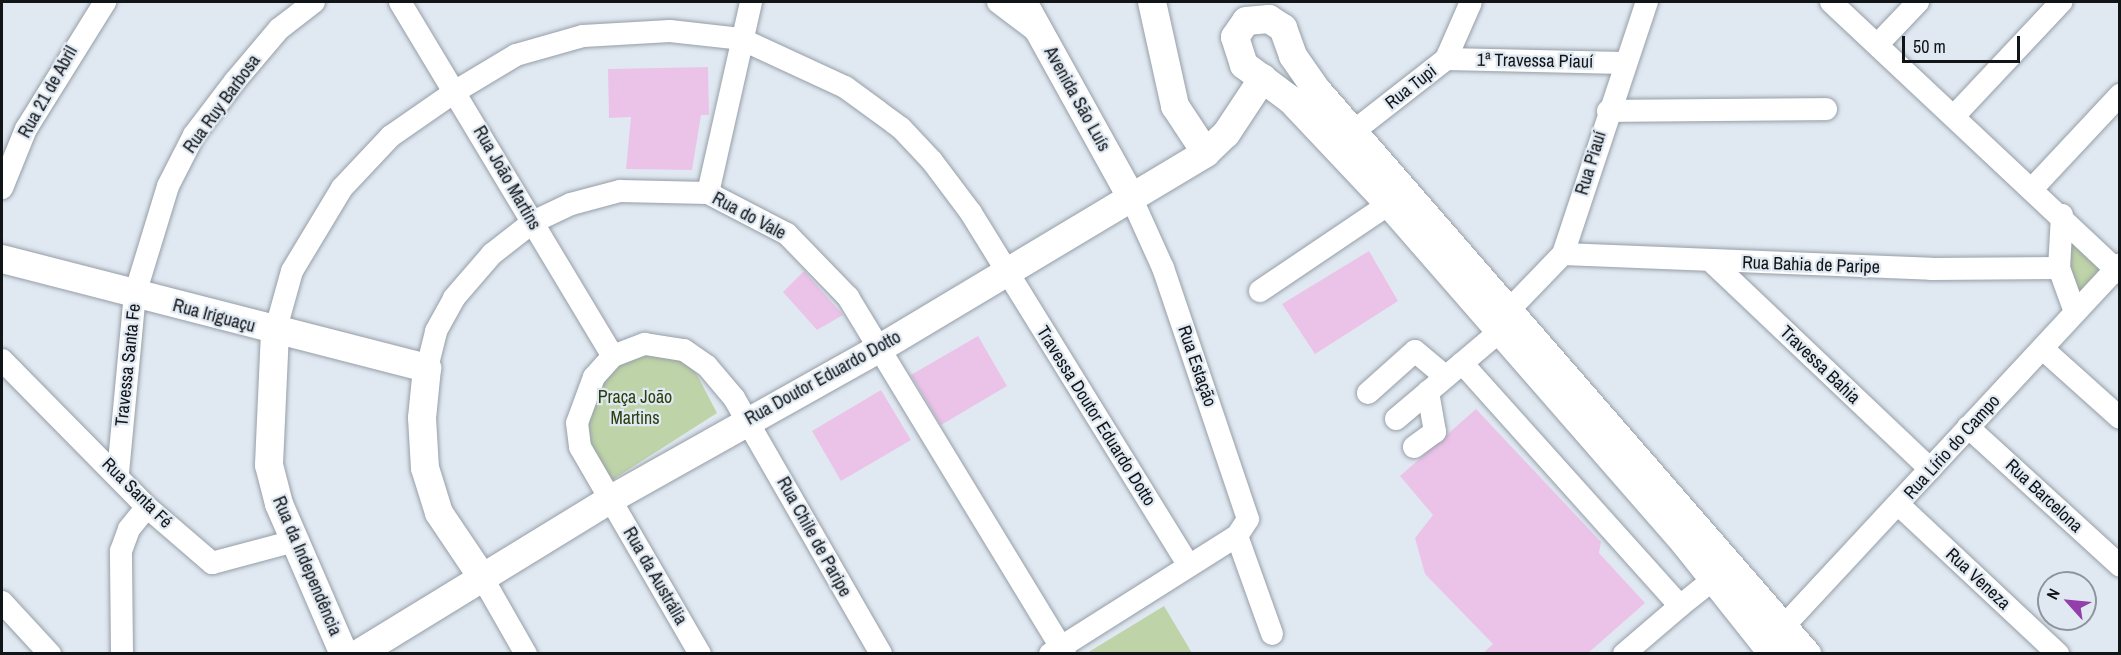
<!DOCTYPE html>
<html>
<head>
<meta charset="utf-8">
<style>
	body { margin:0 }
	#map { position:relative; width:2121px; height:655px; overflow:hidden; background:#e0e9f2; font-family:"Archivo Narrow",sans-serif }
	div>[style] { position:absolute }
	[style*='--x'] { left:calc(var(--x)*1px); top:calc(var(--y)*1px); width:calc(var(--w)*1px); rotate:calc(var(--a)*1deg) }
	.green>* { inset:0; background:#bed3a7 }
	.building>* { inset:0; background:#ebc3e8 }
	.roads { filter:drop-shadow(0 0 2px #969ea7) drop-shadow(0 0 2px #969ea7) }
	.minor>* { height:22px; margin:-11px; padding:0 11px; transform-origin:11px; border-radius:11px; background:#fff }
	.major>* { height:28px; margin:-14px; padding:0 14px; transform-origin:14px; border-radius:14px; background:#fff }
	span { translate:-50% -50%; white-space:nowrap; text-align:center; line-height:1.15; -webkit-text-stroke:4.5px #e0e9f2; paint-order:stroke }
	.street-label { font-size:18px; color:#121518 }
	.park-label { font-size:18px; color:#2c400e }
	.frame { position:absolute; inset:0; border:3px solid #121518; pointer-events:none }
	.north { position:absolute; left:2037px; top:571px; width:60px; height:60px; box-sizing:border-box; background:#e0e9f2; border:2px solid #8e949b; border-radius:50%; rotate:297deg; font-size:16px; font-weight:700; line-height:24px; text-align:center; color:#121518 }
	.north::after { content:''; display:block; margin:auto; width:21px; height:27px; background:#943eab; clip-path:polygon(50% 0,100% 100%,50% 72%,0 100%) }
	.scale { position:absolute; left:1902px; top:36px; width:118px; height:27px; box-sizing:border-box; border:3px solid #121518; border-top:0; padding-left:8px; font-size:18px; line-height:21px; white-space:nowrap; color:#121518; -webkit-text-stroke:4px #e0e9f2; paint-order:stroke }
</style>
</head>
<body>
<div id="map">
	<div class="green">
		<i style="clip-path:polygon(2065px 224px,2107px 269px,2078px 303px,2063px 266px)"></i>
		<i style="clip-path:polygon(643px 353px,681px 360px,696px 373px,717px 413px,609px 482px,575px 425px,598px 371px)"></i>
		<i style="clip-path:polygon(1164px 606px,1192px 653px,1087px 653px)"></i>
	</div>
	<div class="building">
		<i style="clip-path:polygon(708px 67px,709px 115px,701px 115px,692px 170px,626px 169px,631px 117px,609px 118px,608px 69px)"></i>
		<i style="clip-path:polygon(1369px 251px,1398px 301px,1315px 354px,1282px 304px)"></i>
		<i style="clip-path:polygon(804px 271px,843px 315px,817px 330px,783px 292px)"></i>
		<i style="clip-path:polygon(978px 336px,1007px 386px,941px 425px,911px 375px)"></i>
		<i style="clip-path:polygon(881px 390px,911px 440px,841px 481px,812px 431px)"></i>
		<i style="clip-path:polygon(1476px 409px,1601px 542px,1599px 553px,1645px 603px,1587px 654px,1482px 654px,1493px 644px,1425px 574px,1415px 538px,1433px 515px,1400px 476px)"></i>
	</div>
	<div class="roads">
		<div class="minor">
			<i style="--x:400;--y:2;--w:413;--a:59"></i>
			<i style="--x:998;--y:2;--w:46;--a:37.1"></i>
			<i style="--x:1831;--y:2;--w:396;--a:43.2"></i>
			<i style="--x:1878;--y:44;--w:58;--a:-46.4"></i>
			<i style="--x:1446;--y:59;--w:178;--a:1.3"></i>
			<i style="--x:1608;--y:111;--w:218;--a:-0.5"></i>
			<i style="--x:1956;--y:114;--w:154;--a:-46.8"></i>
			<i style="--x:1354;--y:131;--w:117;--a:-38"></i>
			<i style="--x:1446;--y:59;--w:62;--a:-66.3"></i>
			<i style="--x:2;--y:188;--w:64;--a:-67.9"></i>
			<i style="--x:26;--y:129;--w:150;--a:-58.1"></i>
			<i style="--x:2032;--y:189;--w:129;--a:-46.9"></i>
			<i style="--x:708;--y:193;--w:196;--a:-77.3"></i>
			<i style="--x:2062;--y:215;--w:53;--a:93.2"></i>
			<i style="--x:2059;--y:268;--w:47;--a:70"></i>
			<i style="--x:1563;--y:254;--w:368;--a:2.3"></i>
			<i style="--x:1931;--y:269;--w:128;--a:-0.4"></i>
			<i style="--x:1711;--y:261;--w:302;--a:43.5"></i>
			<i style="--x:1260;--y:291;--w:156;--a:-34"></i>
			<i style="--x:1510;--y:309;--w:76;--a:-46.1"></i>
			<i style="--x:1563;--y:254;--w:266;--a:-71.6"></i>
			<i style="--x:275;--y:332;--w:63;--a:-74.4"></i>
			<i style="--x:292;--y:271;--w:97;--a:-58.9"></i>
			<i style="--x:342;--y:188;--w:71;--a:-46.7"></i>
			<i style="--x:391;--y:136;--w:79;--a:-34.7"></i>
			<i style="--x:456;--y:91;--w:70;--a:-31"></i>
			<i style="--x:516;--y:55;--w:70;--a:-15.8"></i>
			<i style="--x:583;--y:36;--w:87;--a:-3.3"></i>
			<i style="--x:670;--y:31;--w:71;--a:6.4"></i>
			<i style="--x:741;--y:39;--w:115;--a:24.8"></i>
			<i style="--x:845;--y:87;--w:69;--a:36.2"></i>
			<i style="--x:901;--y:128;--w:45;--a:46.8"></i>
			<i style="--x:932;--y:161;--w:65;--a:53.1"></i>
			<i style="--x:971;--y:213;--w:411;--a:58.3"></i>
			<i style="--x:2043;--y:349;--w:103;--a:41.9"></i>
			<i style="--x:2;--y:360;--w:206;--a:45.4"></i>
			<i style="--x:147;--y:507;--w:86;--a:40.7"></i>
			<i style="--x:212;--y:563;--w:85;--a:-15"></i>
			<i style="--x:1462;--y:363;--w:326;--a:48.1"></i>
			<i style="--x:1680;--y:606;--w:43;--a:-38.5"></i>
			<i style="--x:427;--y:368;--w:38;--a:-76"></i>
			<i style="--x:436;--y:331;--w:38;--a:-61"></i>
			<i style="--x:454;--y:298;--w:58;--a:-49.2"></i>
			<i style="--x:492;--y:254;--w:52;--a:-38"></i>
			<i style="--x:533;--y:222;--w:42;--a:-25.3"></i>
			<i style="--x:571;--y:204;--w:51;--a:-14.9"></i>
			<i style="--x:620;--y:191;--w:88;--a:1.3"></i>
			<i style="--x:708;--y:193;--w:89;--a:27.4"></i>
			<i style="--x:787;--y:234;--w:88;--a:45.9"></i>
			<i style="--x:848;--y:297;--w:418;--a:58.7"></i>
			<i style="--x:1368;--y:393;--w:63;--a:-41.8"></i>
			<i style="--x:1415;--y:351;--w:40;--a:40"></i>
			<i style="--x:1396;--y:419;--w:135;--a:-40.2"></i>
			<i style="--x:1968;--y:427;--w:206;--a:42.4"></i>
			<i style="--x:1414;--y:447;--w:26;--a:-36"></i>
			<i style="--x:1435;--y:432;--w:41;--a:-99.9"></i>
			<i style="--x:118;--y:473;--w:180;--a:-84.6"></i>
			<i style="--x:135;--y:294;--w:113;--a:-73"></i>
			<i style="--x:168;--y:186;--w:57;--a:-63"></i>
			<i style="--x:194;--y:135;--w:68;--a:-52.8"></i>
			<i style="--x:235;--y:81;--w:68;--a:-49.8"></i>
			<i style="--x:279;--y:29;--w:44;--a:-37.6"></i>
			<i style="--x:1899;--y:505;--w:218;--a:43.1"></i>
			<i style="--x:1237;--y:536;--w:104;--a:70.3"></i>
			<i style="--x:482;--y:577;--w:89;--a:60.3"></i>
			<i style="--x:2;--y:602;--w:71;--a:47.3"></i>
			<i style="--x:1783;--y:627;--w:495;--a:-47.1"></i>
			<i style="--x:122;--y:654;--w:103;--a:-90.6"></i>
			<i style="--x:121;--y:551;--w:23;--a:-70"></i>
			<i style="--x:129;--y:529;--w:28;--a:-51"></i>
			<i style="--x:700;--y:654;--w:239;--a:-120.1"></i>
			<i style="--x:580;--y:447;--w:24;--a:-97"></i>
			<i style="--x:577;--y:423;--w:49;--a:-69.7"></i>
			<i style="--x:594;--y:377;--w:28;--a:-48"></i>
			<i style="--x:613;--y:356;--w:34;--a:-21"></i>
			<i style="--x:645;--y:344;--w:39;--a:9"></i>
			<i style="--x:684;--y:350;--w:28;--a:35"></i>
			<i style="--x:707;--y:366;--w:42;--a:49.8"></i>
			<i style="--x:734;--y:398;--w:295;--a:60.1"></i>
			<i style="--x:1050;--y:654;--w:221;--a:-32.3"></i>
			<i style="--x:1237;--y:536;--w:20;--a:-57"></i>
			<i style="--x:1248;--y:519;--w:265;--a:-108.7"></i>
			<i style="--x:1163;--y:268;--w:78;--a:-114.3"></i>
			<i style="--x:1624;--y:654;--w:74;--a:-40.6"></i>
		</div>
		<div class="major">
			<i style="--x:1023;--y:2;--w:223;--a:61"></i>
			<i style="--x:1152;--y:2;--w:107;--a:77.5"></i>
			<i style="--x:1175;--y:106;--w:56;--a:56.6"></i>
			<i style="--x:2;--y:259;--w:439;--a:14.4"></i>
			<i style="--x:427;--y:368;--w:50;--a:95.7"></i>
			<i style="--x:422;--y:418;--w:50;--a:86.6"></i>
			<i style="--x:425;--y:468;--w:47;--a:72.7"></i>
			<i style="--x:439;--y:513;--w:77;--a:56.1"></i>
			<i style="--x:275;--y:332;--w:133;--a:92.6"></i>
			<i style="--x:269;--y:465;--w:40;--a:75.6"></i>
			<i style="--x:279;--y:504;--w:163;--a:66.6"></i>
			<i style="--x:358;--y:654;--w:297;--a:-31.5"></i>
			<i style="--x:611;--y:499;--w:311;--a:-29.3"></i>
			<i style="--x:882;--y:347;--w:378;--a:-30.9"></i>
			<i style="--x:1206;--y:153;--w:28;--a:-44"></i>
			<i style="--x:1226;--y:134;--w:67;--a:-56.5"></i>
			<i style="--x:1773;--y:654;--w:143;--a:-128.5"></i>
			<i style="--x:1684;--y:542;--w:449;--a:-131.1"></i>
			<i style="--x:1389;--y:204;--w:143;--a:-133.3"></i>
			<i style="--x:1291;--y:100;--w:59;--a:-143.3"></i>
			<i style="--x:1244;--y:65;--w:29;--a:-108"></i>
			<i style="--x:1235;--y:37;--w:19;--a:-55"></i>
			<i style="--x:1246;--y:21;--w:23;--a:-5"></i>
			<i style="--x:1269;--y:19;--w:17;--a:33"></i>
			<i style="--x:1283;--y:28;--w:30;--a:70"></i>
			<i style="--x:1293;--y:56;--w:40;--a:55.1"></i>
			<i style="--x:1316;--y:89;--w:749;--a:49.01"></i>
		</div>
	</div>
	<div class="street-label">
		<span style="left:1535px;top:61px;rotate:1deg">1ª Travessa Piauí</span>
		<span style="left:1411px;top:87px;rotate:-38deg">Rua Tupi</span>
		<span style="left:48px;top:92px;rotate:-61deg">Rua 21 de Abril</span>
		<span style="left:1077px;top:99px;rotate:61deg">Avenida São Luís</span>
		<span style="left:222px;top:104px;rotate:-54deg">Rua Ruy Barbosa</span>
		<span style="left:1591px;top:163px;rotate:-73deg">Rua Piauí</span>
		<span style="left:507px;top:178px;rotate:60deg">Rua João Martins</span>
		<span style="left:749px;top:216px;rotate:28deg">Rua do Vale</span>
		<span style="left:1811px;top:265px;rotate:2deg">Rua Bahia de Paripe</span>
		<span style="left:214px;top:316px;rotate:15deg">Rua Iriguaçu</span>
		<span style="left:128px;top:365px;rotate:-84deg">Travessa Santa Fe</span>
		<span style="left:1820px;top:365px;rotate:44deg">Travessa Bahia</span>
		<span style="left:1197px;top:366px;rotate:71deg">Rua Estação</span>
		<span style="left:823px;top:378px;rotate:-29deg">Rua Doutor Eduardo Dotto</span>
		<span style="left:1096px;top:416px;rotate:58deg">Travessa Doutor Eduardo Dotto</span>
		<span style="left:1952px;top:447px;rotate:-48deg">Rua Lírio do Campo</span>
		<span style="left:137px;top:493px;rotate:45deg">Rua Santa Fé</span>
		<span style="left:2044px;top:496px;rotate:43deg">Rua Barcelona</span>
		<span style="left:814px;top:537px;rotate:61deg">Rua Chile de Paripe</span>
		<span style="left:307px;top:566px;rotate:67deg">Rua da Independência</span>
		<span style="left:655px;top:576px;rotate:60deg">Rua da Austrália</span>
		<span style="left:1978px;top:579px;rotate:43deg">Rua Veneza</span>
	</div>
	<div class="park-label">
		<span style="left:635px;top:408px">Praça João<br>Martins</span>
	</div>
	<div class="frame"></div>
	<div class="north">N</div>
	<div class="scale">50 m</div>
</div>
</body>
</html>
